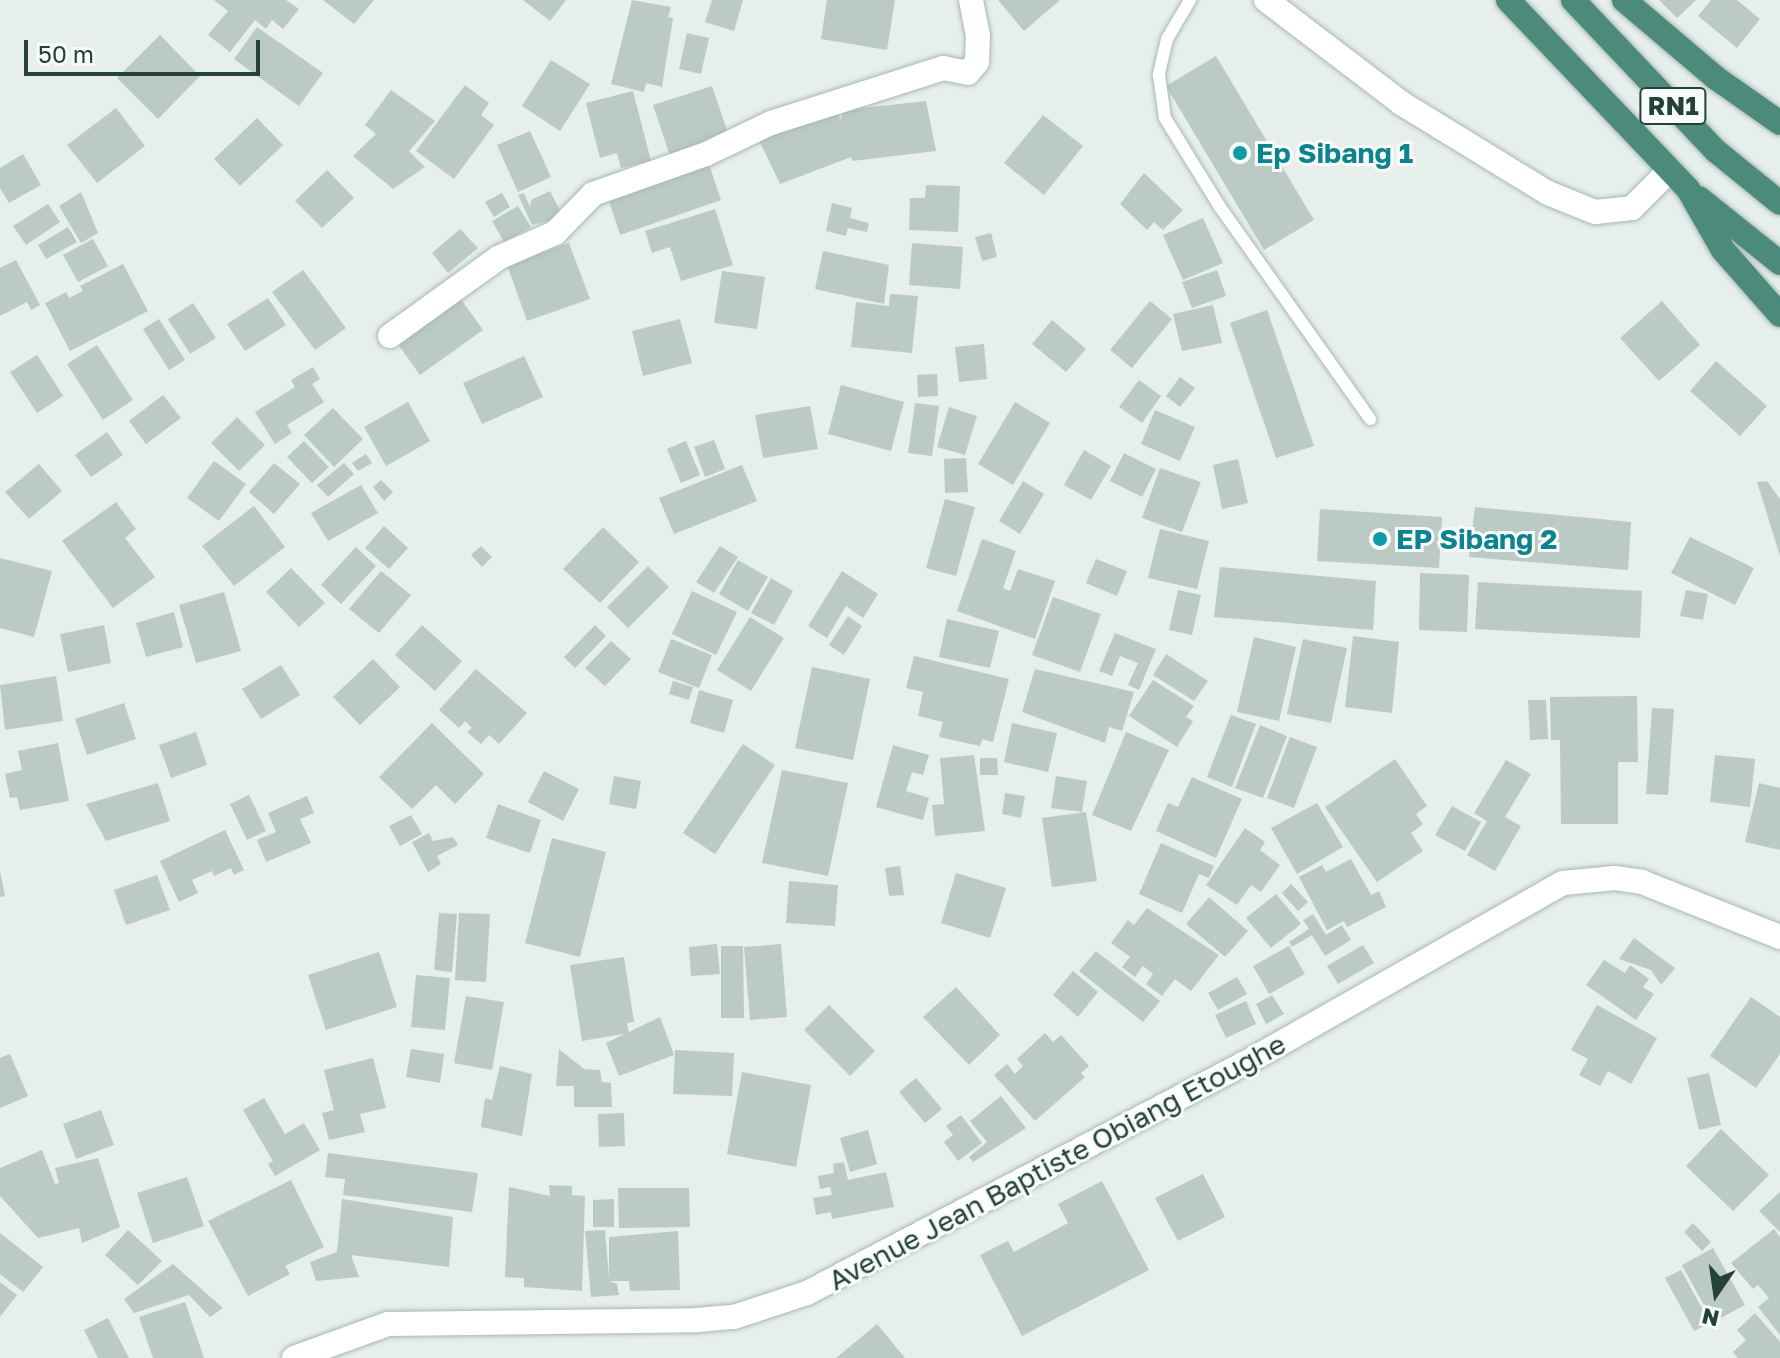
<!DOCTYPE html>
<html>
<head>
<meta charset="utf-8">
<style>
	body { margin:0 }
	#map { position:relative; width:1780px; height:1358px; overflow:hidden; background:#e6efeb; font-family:"Golos Text",sans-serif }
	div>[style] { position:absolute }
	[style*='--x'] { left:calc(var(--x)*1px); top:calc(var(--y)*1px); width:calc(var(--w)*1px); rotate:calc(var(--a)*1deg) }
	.building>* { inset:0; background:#bbcac4 }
	.roads { filter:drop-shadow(0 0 2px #a8b8b2) drop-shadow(0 0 2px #a8b8b2) }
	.service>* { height:12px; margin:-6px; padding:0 6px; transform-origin:6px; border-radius:6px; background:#fff }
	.minor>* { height:24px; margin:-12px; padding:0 12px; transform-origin:12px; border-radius:12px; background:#fff }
	.tertiary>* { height:24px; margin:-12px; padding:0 12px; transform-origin:12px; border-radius:12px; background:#fff }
	.trunk>* { height:24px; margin:-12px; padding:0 12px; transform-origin:12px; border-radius:12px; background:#4c8a7c }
	.dots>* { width:22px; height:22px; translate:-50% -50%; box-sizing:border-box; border:4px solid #f7fbf9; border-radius:50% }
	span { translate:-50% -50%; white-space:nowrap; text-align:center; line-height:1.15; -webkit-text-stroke:6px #f7fbf9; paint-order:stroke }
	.shield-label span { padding:2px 6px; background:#f7fbf9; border:2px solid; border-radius:6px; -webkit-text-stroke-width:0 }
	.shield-label { font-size:26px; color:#24423a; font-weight:700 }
	.culture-label { font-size:28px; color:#0d838f; font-weight:700 }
	.left { translate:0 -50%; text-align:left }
	.street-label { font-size:28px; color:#24423a }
	.north { position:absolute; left:1676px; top:1254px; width:80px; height:80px; -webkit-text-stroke:6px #f7fbf9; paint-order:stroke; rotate:193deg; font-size:22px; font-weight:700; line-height:32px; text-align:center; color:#24423a }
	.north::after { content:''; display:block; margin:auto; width:28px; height:36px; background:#24423a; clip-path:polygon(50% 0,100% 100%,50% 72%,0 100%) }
	.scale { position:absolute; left:24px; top:40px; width:236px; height:36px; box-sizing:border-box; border:4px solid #24423a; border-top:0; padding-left:10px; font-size:24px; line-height:28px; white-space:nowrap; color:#24423a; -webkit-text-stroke:6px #f7fbf9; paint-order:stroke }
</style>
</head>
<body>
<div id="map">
	<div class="building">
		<i style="clip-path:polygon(214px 0,286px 0,299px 9px,283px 29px,272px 20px,266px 29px,255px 20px,230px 52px,208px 35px,228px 11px)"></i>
		<i style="clip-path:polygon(323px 0,374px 0,354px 24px)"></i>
		<i style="clip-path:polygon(523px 0,566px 0,550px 21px)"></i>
		<i style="clip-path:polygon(632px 0,671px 7px,668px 17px,673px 18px,662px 87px,646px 83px,644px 92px,611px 84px)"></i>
		<i style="clip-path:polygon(712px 0,743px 0,734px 31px,705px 22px)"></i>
		<i style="clip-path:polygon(827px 0,895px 0,887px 50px,821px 39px)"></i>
		<i style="clip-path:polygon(998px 0,1060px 0,1024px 31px)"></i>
		<i style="clip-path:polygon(1659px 0,1696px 0,1677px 18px)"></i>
		<i style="clip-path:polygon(1711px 0,1737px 0,1760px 19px,1737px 48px,1698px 16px)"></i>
		<i style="clip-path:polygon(257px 27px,323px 73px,299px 106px,234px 59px)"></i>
		<i style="clip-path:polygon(687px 33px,709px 38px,701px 74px,679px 69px)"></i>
		<i style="clip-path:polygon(160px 35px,200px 76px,158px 119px,117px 78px)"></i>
		<i style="clip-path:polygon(1216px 56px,1314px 220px,1264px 250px,1166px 86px)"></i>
		<i style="clip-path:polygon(551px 60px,590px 84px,560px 131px,522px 106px)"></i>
		<i style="clip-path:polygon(465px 85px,489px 103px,481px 115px,494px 125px,454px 179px,416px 151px)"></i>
		<i style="clip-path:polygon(712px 86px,730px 139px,671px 159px,653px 105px)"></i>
		<i style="clip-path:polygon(391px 90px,435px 121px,409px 151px,425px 167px,393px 189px,353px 156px,376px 134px,365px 125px)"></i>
		<i style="clip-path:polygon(633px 91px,651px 161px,621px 168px,617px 153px,600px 158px,586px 103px)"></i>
		<i style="clip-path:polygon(926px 101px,936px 151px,852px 161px,851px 157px,780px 184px,759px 140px,838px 108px,840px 120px,844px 110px)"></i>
		<i style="clip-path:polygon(116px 108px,145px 146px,97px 183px,67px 145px)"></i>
		<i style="clip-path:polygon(1043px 115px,1083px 146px,1044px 195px,1004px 163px)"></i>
		<i style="clip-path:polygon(257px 118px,283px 145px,240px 186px,214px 159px)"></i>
		<i style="clip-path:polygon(530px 131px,551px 177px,518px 192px,497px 145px)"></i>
		<i style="clip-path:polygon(23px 154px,41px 185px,9px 203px,0 188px,0 168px)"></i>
		<i style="clip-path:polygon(707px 158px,721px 200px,620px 235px,606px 192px)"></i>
		<i style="clip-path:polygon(327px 170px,354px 198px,322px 228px,295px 201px)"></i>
		<i style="clip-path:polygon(1144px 173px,1183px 210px,1163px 230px,1154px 222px,1147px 230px,1120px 204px)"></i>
		<i style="clip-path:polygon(926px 185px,960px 186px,958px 232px,909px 230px,910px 198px,925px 198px)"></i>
		<i style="clip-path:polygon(550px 191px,563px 217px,532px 225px,518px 195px,524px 193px,530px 207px,531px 200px)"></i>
		<i style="clip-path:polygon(81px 192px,98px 233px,81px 243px,59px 206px)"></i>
		<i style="clip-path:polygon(502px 193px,510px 207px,494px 217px,485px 202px)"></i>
		<i style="clip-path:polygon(832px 203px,852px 208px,850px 218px,869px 223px,867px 232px,848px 228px,846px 236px,826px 231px)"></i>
		<i style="clip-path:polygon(48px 204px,60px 222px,26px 245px,13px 226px)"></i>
		<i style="clip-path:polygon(518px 206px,531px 227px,504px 242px,492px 221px)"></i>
		<i style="clip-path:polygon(715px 209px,733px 265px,681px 281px,670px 247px,652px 253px,645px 231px)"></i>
		<i style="clip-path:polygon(1203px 218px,1223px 263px,1183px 280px,1163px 235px)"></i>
		<i style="clip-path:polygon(68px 227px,77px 242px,46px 259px,38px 245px)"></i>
		<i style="clip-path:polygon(460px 229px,478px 248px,448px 273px,432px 253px)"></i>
		<i style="clip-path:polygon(991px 233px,997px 257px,982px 261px,975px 237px)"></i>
		<i style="clip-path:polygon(93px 239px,108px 266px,78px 282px,63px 255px)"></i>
		<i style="clip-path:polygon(569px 243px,590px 299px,527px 321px,507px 265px)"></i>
		<i style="clip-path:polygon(912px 243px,963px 247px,960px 289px,909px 285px)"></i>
		<i style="clip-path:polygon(823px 251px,889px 265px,884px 304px,815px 289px)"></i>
		<i style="clip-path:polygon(16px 260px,40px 305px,31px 310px,27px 302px,0 316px,0 268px)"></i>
		<i style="clip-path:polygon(123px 264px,148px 311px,70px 351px,45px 303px,66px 292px,69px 298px,83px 291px,80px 286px)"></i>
		<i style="clip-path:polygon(303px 270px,346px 328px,315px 350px,272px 292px)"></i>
		<i style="clip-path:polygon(1217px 270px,1226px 296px,1192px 308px,1182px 282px)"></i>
		<i style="clip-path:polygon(722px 271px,765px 277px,757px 329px,714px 323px)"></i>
		<i style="clip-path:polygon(890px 294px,918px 296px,912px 353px,851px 347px,856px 302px,889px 306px)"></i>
		<i style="clip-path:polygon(268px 298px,286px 325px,245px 351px,227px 324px)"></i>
		<i style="clip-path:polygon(460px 298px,483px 330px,420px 375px,397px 343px)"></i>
		<i style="clip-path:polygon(1150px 301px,1172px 319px,1132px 368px,1110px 350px)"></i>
		<i style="clip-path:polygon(1662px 301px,1700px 345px,1659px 381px,1620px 338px)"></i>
		<i style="clip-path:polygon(193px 303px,216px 338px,190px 354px,168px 319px)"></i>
		<i style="clip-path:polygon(1213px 305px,1222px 343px,1182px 351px,1173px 314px)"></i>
		<i style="clip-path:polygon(1267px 310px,1314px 446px,1276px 458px,1230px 323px)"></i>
		<i style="clip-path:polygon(159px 319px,185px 360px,169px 370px,143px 329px)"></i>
		<i style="clip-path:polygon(680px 319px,692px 363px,643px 376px,632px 331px)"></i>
		<i style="clip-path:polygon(1052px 320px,1086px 349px,1066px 372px,1032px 344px)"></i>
		<i style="clip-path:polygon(984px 344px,987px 379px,959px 382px,955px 347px)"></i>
		<i style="clip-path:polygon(97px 345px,133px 400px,103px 420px,67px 364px)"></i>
		<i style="clip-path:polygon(37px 355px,63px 396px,37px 413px,10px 372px)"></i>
		<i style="clip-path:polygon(524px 356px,543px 397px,482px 424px,463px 383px)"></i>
		<i style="clip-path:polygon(1716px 361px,1767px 406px,1740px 436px,1690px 391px)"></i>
		<i style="clip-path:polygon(313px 367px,320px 379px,312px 384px,324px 402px,287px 425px,292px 433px,275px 444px,255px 412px,295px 387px,291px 380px)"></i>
		<i style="clip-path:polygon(937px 374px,938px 396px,918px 397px,917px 375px)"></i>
		<i style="clip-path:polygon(1180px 377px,1195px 388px,1180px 407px,1166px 396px)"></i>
		<i style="clip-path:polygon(1139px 380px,1161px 396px,1142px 423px,1119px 407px)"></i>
		<i style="clip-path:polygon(841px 385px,904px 402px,891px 451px,828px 434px)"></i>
		<i style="clip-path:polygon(163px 395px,181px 418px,146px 444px,129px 421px)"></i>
		<i style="clip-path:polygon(408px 402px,430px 441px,386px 466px,364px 427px)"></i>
		<i style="clip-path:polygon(1015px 402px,1050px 423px,1013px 485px,978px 464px)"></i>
		<i style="clip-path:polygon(915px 403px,939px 406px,932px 456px,908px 453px)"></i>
		<i style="clip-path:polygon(810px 406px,818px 449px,763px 458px,755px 415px)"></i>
		<i style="clip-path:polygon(949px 407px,977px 416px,965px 455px,937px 447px)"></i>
		<i style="clip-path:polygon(333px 408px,363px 439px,334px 467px,304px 435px)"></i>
		<i style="clip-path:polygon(1155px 410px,1195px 427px,1180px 461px,1141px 444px)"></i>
		<i style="clip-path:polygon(237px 417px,265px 445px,239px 471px,211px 443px)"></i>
		<i style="clip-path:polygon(107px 432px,123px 455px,91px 477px,75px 455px)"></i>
		<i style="clip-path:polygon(714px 440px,725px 469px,705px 477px,694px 447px)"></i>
		<i style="clip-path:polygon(304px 441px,329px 467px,312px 483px,287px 457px)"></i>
		<i style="clip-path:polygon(686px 441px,700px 475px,681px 483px,667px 449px)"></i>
		<i style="clip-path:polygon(1084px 450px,1111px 466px,1091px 500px,1064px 485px)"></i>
		<i style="clip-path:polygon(1124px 453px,1156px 469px,1142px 497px,1110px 481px)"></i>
		<i style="clip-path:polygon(366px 454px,372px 463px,358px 471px,352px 463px)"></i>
		<i style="clip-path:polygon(966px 458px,968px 492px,945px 493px,944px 459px)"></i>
		<i style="clip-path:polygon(1238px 459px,1248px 503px,1222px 509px,1213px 465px)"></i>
		<i style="clip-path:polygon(214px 461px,246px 484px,219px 521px,187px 498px)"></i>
		<i style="clip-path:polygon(274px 463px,300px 484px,274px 514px,249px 492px)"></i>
		<i style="clip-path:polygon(344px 463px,354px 474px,328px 497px,317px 485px)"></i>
		<i style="clip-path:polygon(39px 464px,62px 491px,29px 519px,5px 492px)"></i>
		<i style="clip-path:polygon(742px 465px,757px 501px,674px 534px,659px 498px)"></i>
		<i style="clip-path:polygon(1160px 468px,1201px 482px,1182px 532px,1142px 518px)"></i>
		<i style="clip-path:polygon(381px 480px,393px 492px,384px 501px,373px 487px)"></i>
		<i style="clip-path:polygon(1023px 481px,1044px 494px,1020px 534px,999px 521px)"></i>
		<i style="clip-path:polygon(1767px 481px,1780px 499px,1780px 556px,1757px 482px)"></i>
		<i style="clip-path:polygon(361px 485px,378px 513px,328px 541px,311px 513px)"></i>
		<i style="clip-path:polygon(945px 499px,975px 507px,956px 576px,926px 568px)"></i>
		<i style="clip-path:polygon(116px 502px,136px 529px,125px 538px,155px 577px,113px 608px,62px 541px)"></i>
		<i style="clip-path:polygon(254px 506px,285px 547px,234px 586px,202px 546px)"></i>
		<i style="clip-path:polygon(1475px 507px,1631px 522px,1628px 570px,1469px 557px)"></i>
		<i style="clip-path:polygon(1320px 509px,1442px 517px,1439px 568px,1317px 561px)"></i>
		<i style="clip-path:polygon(384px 526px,408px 548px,389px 569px,365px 548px)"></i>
		<i style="clip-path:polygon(603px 527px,639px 562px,600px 603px,563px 569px)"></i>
		<i style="clip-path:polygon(1160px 529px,1209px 541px,1197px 589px,1148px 578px)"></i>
		<i style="clip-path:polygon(1690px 537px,1754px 568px,1735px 605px,1671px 573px)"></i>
		<i style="clip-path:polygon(982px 539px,1016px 551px,1003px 588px,1010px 591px,1018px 569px,1055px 581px,1035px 639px,957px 611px)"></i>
		<i style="clip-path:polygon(481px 546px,492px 557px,482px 567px,471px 555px)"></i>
		<i style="clip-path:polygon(720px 546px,738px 557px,714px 593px,696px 582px)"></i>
		<i style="clip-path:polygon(356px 547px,376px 566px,341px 604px,321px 585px)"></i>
		<i style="clip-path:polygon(0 558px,52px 571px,34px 637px,0 628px)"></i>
		<i style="clip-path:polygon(1096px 559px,1127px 571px,1117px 596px,1086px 583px)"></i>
		<i style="clip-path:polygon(738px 560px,768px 577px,748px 611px,719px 594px)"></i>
		<i style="clip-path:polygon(648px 566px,669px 587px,628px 628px,607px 607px)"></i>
		<i style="clip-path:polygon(1220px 567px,1376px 581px,1373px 630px,1214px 617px)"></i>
		<i style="clip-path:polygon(291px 568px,325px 603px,299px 627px,266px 592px)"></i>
		<i style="clip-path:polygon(381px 571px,411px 595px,379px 633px,349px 609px)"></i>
		<i style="clip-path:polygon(842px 571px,878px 594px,863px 618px,846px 606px,827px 638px,808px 626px)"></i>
		<i style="clip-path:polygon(1420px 573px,1469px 575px,1467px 632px,1419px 630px)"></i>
		<i style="clip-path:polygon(771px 578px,793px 591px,774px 625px,751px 613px)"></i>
		<i style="clip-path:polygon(1478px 582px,1642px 591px,1640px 638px,1475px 629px)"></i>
		<i style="clip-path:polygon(1178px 590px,1201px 595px,1192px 635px,1169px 630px)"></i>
		<i style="clip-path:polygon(1686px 590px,1708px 594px,1703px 620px,1680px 616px)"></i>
		<i style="clip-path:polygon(692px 591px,737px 612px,716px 655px,672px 634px)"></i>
		<i style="clip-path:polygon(224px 592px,241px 651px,196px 663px,179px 605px)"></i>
		<i style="clip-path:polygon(1053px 597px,1101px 614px,1080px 672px,1032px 655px)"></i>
		<i style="clip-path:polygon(174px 612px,183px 647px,146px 657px,136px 623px)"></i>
		<i style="clip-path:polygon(848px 616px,862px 626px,844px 655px,829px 645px)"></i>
		<i style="clip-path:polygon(750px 617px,784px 638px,751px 691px,717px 670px)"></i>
		<i style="clip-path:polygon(947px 619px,999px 631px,990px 668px,939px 657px)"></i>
		<i style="clip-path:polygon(104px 625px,111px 663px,68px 672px,60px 634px)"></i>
		<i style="clip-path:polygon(422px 625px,462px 661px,435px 691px,395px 655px)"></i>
		<i style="clip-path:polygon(595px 625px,606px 636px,575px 668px,564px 657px)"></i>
		<i style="clip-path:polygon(1115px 633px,1156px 649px,1139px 690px,1128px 685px,1138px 663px,1120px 656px,1112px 676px,1099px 671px)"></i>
		<i style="clip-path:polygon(1353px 636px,1399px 642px,1392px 713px,1345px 707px)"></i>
		<i style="clip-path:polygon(1254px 637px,1296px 647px,1279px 721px,1237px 712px)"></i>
		<i style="clip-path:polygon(671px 639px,712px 655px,699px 688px,658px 672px)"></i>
		<i style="clip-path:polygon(1303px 639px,1347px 648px,1331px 723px,1287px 714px)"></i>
		<i style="clip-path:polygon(611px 641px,631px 659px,605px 686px,585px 668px)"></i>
		<i style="clip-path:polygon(1166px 654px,1208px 681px,1194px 701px,1153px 675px)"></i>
		<i style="clip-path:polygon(914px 656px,1009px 679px,993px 742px,982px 739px,980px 746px,939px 737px,943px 722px,918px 716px,923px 692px,906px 688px)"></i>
		<i style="clip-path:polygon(373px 659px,400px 687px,360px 725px,333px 697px)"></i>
		<i style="clip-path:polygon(281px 665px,300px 695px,261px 719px,242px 689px)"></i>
		<i style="clip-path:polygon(812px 667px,870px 679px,853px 760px,795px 748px)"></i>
		<i style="clip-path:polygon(476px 669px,527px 713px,499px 744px,489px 735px,481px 744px,467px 732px,472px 728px,465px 721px,459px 728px,439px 710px)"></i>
		<i style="clip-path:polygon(1035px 669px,1134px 692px,1122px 731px,1109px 727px,1105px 743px,1022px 712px)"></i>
		<i style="clip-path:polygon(56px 676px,63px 721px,5px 730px,0 685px)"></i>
		<i style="clip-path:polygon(1153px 680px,1194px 706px,1186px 717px,1193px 721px,1177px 747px,1129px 716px)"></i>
		<i style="clip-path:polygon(673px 681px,693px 687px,689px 700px,669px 694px)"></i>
		<i style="clip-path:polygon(699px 690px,733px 700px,724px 733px,690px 723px)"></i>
		<i style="clip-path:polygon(1637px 696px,1638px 762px,1618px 762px,1618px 824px,1561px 824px,1560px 740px,1551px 740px,1550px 697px)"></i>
		<i style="clip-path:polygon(1528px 700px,1546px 700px,1548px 739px,1530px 740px)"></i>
		<i style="clip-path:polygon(124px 703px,136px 739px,87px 755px,75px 719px)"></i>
		<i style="clip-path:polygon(1652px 708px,1674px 709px,1668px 795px,1646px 794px)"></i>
		<i style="clip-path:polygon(1231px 715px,1256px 724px,1232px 787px,1207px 777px)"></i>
		<i style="clip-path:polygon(432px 723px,484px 774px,455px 804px,436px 785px,412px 809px,379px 777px)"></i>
		<i style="clip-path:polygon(1012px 723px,1057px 733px,1048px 772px,1004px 762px)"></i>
		<i style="clip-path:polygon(1260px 725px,1287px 736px,1263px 798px,1235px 788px)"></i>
		<i style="clip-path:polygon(196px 732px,207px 765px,171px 778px,159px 745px)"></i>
		<i style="clip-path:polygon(1126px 732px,1169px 750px,1131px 831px,1092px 815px)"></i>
		<i style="clip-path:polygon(1290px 737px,1317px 747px,1294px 808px,1267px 798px)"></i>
		<i style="clip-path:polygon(58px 743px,69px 801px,20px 810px,17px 797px,10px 798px,5px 774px,22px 770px,18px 751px)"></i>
		<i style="clip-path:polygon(743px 744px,775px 765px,715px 854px,683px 833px)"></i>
		<i style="clip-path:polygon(893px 745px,929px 755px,923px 775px,912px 772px,906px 791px,929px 798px,923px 820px,876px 807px)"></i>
		<i style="clip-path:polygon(974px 755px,985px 831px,935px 836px,932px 805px,944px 804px,940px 758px)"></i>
		<i style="clip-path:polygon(1715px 755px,1755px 759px,1750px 807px,1710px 802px)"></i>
		<i style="clip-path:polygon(980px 758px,997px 758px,998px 775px,980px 775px)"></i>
		<i style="clip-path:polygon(1395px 759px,1427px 806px,1416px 814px,1423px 824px,1411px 833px,1423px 851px,1377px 882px,1325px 807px)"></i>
		<i style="clip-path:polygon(1506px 760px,1531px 774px,1505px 817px,1521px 826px,1495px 871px,1467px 855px,1487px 821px,1474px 813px)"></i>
		<i style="clip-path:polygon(782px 770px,848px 783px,828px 876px,762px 863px)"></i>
		<i style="clip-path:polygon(544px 771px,579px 789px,563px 821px,528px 802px)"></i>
		<i style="clip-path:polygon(614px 776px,641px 781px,636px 809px,609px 804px)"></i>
		<i style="clip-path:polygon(1056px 776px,1087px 781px,1082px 812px,1051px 808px)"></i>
		<i style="clip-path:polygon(1192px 777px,1242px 799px,1216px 858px,1156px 831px,1168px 803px,1178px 807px)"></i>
		<i style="clip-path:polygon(158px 783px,170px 821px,106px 841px,86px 804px)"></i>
		<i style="clip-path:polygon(1759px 783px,1780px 788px,1780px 850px,1745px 842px)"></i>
		<i style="clip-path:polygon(1005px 793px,1025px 796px,1021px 818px,1002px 814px)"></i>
		<i style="clip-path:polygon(249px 795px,266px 831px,247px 840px,230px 804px)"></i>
		<i style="clip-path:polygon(307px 796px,314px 813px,300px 819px,311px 843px,266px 862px,257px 840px,276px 832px,268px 813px)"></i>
		<i style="clip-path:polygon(1317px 803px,1343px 847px,1297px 874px,1271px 828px)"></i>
		<i style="clip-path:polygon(498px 804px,541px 820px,530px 853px,486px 838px)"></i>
		<i style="clip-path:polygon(1452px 806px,1481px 822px,1465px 851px,1435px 835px)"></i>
		<i style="clip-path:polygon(1086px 812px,1097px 881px,1052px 887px,1042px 818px)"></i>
		<i style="clip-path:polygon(411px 815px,422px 834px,400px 846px,389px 826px)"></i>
		<i style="clip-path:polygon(1245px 828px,1265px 842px,1260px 850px,1280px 865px,1261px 892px,1251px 885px,1237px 905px,1206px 885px)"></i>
		<i style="clip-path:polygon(225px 830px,244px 870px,234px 875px,231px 868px,214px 876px,212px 871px,192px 880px,198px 893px,179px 902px,160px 861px)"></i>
		<i style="clip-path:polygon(429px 833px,433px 841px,453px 837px,458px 845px,437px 856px,441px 864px,428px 872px,412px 842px)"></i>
		<i style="clip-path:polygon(552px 838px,606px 852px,580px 957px,525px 943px)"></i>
		<i style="clip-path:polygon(1161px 843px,1214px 866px,1209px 878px,1199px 874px,1182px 913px,1139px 894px)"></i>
		<i style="clip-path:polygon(1351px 859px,1371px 895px,1379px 891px,1386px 907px,1347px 927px,1344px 921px,1327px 930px,1299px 877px,1322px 865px,1326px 872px)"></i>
		<i style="clip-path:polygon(900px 866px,904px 895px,889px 896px,885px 868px)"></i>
		<i style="clip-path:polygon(0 871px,5px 896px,0 897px)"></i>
		<i style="clip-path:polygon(956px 873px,1006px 888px,990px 938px,941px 923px)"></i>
		<i style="clip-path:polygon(157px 875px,170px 910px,126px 925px,114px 890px)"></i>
		<i style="clip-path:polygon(789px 881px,838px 885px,835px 926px,786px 923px)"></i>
		<i style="clip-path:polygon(1291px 884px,1308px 902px,1298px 911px,1282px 893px)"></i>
		<i style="clip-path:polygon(1276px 894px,1301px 924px,1271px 948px,1246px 918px)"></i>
		<i style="clip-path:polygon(1209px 897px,1248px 931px,1225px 957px,1186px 924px)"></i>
		<i style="clip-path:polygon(1147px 908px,1219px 955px,1191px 991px,1175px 979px,1162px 996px,1146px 984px,1153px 974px,1143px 966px,1135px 977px,1122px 967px,1130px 957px,1111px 943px,1128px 920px,1134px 925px)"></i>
		<i style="clip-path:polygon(439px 913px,457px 914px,452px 972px,434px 970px)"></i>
		<i style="clip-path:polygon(459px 913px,490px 914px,486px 982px,455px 980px)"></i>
		<i style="clip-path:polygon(1313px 914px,1326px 935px,1342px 925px,1351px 940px,1325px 956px,1312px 935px,1292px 947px,1289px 942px,1309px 929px,1303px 920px)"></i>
		<i style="clip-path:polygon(1634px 938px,1675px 968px,1661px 985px,1651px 970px,1619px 959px)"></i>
		<i style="clip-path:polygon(717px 944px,720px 974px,691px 976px,689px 947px)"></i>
		<i style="clip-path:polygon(781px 944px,787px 1017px,750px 1020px,744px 947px)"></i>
		<i style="clip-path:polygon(1363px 945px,1374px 963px,1338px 984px,1327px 966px)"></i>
		<i style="clip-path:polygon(721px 946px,743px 946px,744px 1018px,721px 1018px)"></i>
		<i style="clip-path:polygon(1289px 946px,1305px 974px,1269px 994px,1253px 966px)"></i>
		<i style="clip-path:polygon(1096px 951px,1160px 1001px,1143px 1022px,1079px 971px)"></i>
		<i style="clip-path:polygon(379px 952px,397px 1007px,326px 1030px,308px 975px)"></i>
		<i style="clip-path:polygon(624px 957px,634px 1022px,627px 1023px,629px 1033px,582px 1041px,570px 965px)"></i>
		<i style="clip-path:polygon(1604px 960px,1625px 973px,1630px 965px,1649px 979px,1643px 987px,1654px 994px,1636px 1020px,1586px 985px)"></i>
		<i style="clip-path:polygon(1073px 971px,1098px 992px,1078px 1017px,1053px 995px)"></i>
		<i style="clip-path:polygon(416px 975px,450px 978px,445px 1030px,411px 1027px)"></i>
		<i style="clip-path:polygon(1237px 977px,1247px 994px,1218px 1010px,1208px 993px)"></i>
		<i style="clip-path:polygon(956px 987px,1000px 1035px,969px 1065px,923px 1017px)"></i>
		<i style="clip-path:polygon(1272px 995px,1284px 1014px,1266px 1024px,1256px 1004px)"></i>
		<i style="clip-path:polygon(466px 996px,504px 1002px,492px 1070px,454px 1063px)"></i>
		<i style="clip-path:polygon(1751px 997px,1780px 1017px,1780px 1054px,1756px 1088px,1710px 1056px)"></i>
		<i style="clip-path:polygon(1246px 1001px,1256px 1024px,1226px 1038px,1215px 1015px)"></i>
		<i style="clip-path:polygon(829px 1005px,875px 1051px,850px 1076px,804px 1030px)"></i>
		<i style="clip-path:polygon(1597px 1005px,1657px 1038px,1631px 1084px,1608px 1071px,1600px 1086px,1579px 1075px,1588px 1059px,1571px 1050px)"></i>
		<i style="clip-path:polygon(660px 1017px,674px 1055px,619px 1076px,606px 1043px)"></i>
		<i style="clip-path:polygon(1045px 1033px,1053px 1042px,1061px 1035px,1089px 1066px,1081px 1073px,1085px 1077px,1035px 1121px,994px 1075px,1007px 1064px,1015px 1074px,1023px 1066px,1017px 1059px)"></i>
		<i style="clip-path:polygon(411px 1049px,444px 1054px,440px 1083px,406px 1077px)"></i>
		<i style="clip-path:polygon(559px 1049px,584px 1069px,600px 1070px,602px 1082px,611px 1083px,612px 1107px,574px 1107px,574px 1086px,556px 1086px)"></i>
		<i style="clip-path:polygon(675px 1050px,734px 1053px,732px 1096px,673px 1094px)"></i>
		<i style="clip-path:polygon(10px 1054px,28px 1096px,0 1108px,0 1058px)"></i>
		<i style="clip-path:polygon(373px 1058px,386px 1108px,360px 1114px,365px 1132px,329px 1140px,322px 1113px,334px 1110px,324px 1070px)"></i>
		<i style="clip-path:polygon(500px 1066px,532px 1074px,522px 1136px,481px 1127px,485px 1098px,492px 1100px)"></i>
		<i style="clip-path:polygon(742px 1072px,811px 1085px,796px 1167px,727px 1154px)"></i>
		<i style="clip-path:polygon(1709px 1073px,1721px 1125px,1699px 1130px,1687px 1078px)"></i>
		<i style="clip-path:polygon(916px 1078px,942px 1109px,925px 1123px,899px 1092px)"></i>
		<i style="clip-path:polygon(1001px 1096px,1026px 1128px,973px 1162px,969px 1157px,987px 1142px,970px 1121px)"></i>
		<i style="clip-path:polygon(264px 1098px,285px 1134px,304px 1123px,320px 1150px,275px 1176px,268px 1164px,273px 1161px,243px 1110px)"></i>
		<i style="clip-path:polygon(101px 1110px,114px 1145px,76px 1159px,63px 1124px)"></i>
		<i style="clip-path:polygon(624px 1113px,625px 1146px,599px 1147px,598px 1114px)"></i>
		<i style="clip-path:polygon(961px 1115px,982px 1143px,958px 1161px,944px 1142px,953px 1135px,946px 1126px)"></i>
		<i style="clip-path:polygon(1721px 1129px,1769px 1175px,1733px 1211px,1686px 1166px)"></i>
		<i style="clip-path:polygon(868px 1130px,877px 1164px,850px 1172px,840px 1138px)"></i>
		<i style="clip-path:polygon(42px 1150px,55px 1184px,59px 1183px,55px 1168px,98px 1158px,120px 1227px,82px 1243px,79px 1228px,38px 1238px,0 1196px,0 1168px)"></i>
		<i style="clip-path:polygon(328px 1153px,478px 1173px,472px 1212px,343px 1195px,345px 1179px,325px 1177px)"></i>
		<i style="clip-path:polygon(844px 1162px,848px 1180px,886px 1172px,894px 1207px,832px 1219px,831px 1212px,816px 1215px,813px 1198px,832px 1195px,830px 1187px,820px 1189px,818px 1176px,834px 1173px,833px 1164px)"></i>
		<i style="clip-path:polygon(1203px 1174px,1225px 1217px,1178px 1241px,1155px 1198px)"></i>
		<i style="clip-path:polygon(187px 1177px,204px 1226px,153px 1243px,137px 1193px)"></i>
		<i style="clip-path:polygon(291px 1180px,324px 1247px,285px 1266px,290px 1274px,248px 1296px,208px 1221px)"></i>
		<i style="clip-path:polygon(1102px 1181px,1149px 1270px,1022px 1336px,980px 1255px,1008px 1241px,1014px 1252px,1068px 1223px,1058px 1204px)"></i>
		<i style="clip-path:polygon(549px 1185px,572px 1186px,572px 1195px,585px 1196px,582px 1291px,524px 1287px,524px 1278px,505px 1277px,509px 1187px,550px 1196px)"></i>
		<i style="clip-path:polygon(618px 1188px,689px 1188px,690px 1227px,619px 1228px)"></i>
		<i style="clip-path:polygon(1780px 1192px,1780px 1232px,1759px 1211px)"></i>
		<i style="clip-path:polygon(342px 1199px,453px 1217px,449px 1267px,351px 1255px,359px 1277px,316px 1281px,310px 1262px,337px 1252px)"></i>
		<i style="clip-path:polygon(614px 1199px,614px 1227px,593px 1227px,593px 1200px)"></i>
		<i style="clip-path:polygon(1693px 1223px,1711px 1242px,1702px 1251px,1684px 1232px)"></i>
		<i style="clip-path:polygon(1774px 1229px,1780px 1237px,1780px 1335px,1758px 1307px,1769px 1298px,1758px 1285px,1753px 1289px,1731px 1263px)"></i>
		<i style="clip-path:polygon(128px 1230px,162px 1261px,138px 1285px,105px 1255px)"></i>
		<i style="clip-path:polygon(605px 1230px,609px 1278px,609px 1237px,678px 1231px,680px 1290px,630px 1291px,629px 1281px,609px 1281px,617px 1284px,619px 1295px,591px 1297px,585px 1231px)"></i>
		<i style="clip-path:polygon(0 1233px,43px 1267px,23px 1292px,0 1274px)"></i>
		<i style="clip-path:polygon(1713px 1248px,1745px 1305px,1713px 1322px,1682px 1265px)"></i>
		<i style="clip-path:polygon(173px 1264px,223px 1308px,210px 1317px,189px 1295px,134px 1313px,124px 1299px)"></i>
		<i style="clip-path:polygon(1681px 1270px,1710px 1323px,1694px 1331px,1665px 1278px)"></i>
		<i style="clip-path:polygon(0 1282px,17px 1295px,0 1317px)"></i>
		<i style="clip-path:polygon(185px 1302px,204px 1358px,153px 1358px,139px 1317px)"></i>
		<i style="clip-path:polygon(1755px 1313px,1780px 1342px,1780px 1358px,1738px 1358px,1733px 1352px,1746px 1340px,1737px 1330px)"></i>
		<i style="clip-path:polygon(108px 1318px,129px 1358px,98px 1358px,84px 1330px)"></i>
		<i style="clip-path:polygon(877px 1324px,905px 1358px,836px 1358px)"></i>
	</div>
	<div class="roads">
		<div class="service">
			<i style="--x:1190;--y:0;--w:45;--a:120.5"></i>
			<i style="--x:1167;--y:39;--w:37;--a:103"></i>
			<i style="--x:1159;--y:75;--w:43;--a:82.1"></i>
			<i style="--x:1165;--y:118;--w:105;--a:58.3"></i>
			<i style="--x:1220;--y:207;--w:260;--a:54.7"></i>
		</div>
		<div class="minor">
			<i style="--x:1266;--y:0;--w:170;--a:37.3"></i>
			<i style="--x:1401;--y:103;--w:172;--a:31.5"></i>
			<i style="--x:1548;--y:193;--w:51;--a:22"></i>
			<i style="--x:1595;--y:212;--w:37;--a:-6"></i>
			<i style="--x:1632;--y:208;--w:52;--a:-45"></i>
			<i style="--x:390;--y:336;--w:133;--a:-35.8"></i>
			<i style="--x:498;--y:258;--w:62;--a:-23.7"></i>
			<i style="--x:555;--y:233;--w:54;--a:-45.7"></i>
			<i style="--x:593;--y:194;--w:120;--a:-19.5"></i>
			<i style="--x:706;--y:154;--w:72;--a:-25.5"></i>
			<i style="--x:771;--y:123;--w:181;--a:-17.7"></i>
			<i style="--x:943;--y:68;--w:25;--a:11"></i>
			<i style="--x:968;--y:73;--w:14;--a:-51"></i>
			<i style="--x:977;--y:62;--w:26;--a:-88"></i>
			<i style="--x:978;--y:36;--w:37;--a:-101"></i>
		</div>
		<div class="tertiary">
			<i style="--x:294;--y:1358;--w:100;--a:-19.9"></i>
			<i style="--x:388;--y:1324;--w:309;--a:-0.7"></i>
			<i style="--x:697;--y:1320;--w:37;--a:-5"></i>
			<i style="--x:734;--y:1317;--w:77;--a:-18.2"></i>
			<i style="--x:807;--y:1293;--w:493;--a:-27.7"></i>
			<i style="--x:1244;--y:1064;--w:367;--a:-29.6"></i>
			<i style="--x:1563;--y:883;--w:52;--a:-5.5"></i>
			<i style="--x:1615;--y:878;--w:27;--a:8"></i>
			<i style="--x:1642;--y:882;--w:149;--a:21.7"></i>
		</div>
		<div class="trunk">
			<i style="--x:1508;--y:0;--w:261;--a:46.4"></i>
			<i style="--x:1688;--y:189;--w:70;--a:60.2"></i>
			<i style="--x:1723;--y:250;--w:86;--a:48.8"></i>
			<i style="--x:1573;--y:0;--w:208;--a:46.6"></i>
			<i style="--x:1716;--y:151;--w:82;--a:39.1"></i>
			<i style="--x:1624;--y:0;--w:121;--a:40.3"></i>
			<i style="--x:1716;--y:78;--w:78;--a:35.1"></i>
			<i style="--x:1699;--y:198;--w:104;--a:38.7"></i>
		</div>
	</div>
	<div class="dots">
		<i style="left:1240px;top:153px;background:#0f9aa8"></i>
		<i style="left:1380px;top:539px;background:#0f9aa8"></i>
	</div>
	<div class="shield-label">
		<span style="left:1673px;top:106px">RN1</span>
	</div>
	<div class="culture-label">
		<span class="left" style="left:1256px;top:153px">Ep Sibang 1</span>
		<span class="left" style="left:1396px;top:539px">EP Sibang 2</span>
	</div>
	<div class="street-label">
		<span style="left:1057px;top:1162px;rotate:-28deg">Avenue Jean Baptiste Obiang Etoughe</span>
	</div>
	<div class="north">N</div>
	<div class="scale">50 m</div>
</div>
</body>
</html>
